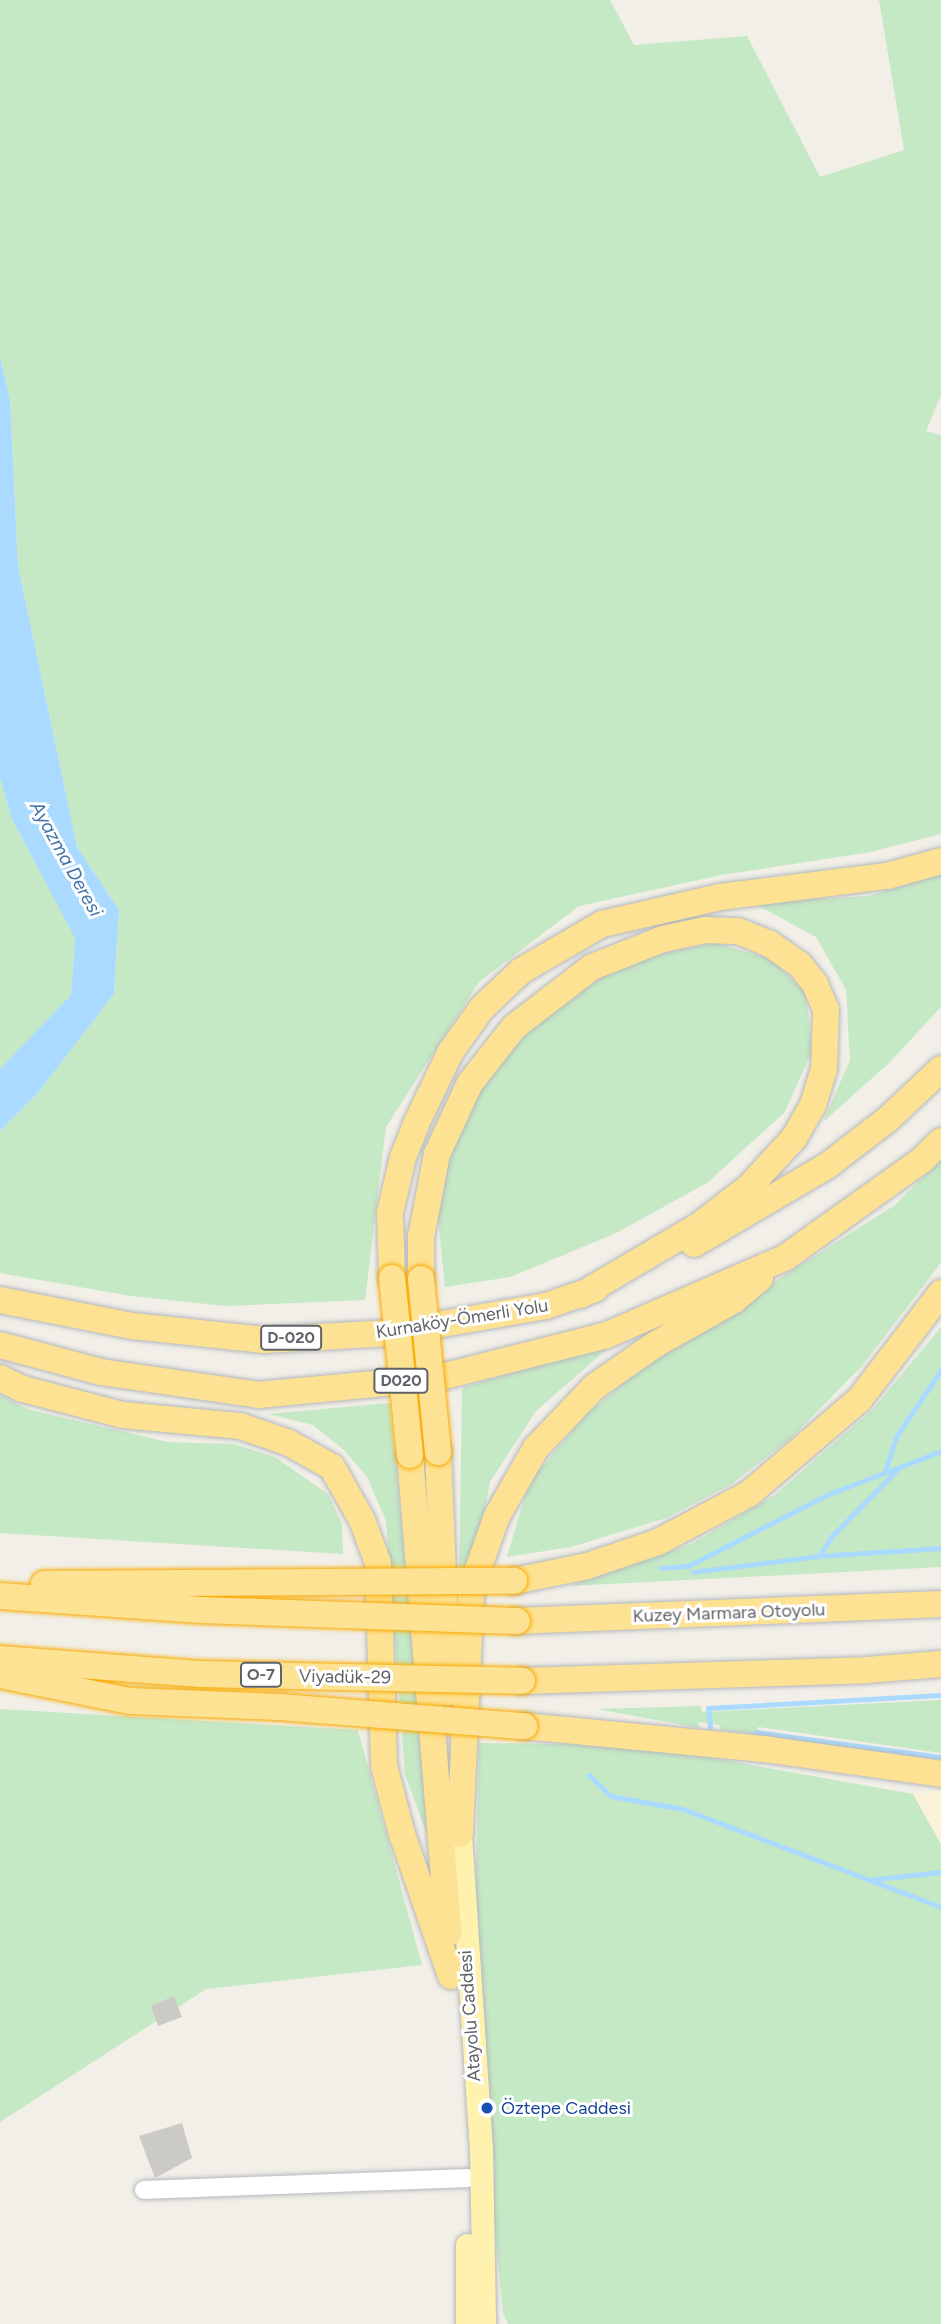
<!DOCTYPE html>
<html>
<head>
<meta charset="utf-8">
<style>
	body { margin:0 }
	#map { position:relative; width:941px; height:2324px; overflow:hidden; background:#f1efe8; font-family:Figtree,sans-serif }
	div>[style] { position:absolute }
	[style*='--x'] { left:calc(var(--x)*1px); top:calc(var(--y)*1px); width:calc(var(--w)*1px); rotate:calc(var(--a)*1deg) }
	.green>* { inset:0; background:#c5e8c5 }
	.sand>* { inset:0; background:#fbf3d9 }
	.water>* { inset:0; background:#aadaff }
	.stream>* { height:5px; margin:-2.5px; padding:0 2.5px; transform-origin:2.5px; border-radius:2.5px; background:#aadaff }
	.building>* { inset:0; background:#cccac5 }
	.roads { filter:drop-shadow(0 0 2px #b5b8bc) drop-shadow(0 0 2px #b5b8bc) }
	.minor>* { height:18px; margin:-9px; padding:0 9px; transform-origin:9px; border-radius:9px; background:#fff }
	.major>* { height:23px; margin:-11.5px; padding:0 11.5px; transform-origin:11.5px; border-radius:11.5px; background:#fff2af }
	.highway>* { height:26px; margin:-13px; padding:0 13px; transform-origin:13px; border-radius:13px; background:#fde293 }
	.bridges { filter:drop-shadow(0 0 2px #f9ab00) drop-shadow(0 0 2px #f9ab00) }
	.highway-bridge>* { height:26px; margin:-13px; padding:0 13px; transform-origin:13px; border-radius:13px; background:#fde293 }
	.dots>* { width:19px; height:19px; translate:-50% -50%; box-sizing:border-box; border:4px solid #fff; border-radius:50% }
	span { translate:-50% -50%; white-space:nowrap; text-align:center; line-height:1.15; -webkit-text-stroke:6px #fff; paint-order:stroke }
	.shield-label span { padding:2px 5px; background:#fff; border:2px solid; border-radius:5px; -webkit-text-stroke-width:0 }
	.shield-label { font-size:16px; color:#5f6368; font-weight:700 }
	.street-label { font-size:18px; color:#5f6368 }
	.transit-label { font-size:18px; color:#164399 }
	.left { translate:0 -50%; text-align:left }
	.water-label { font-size:19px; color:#4174aa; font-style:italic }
</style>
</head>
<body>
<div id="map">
	<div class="green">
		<i style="clip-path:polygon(0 0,610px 0,634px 45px,747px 36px,820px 177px,904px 150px,879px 0,941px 0,941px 396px,926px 431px,941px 435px,941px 834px,871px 852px,722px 875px,579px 906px,479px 982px,386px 1127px,365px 1300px,226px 1306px,131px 1296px,0 1273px,0 1131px,37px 1094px,114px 994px,119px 910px,77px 847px,18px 566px,10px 400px,0 355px)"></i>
		<i style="clip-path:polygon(0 777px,11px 817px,75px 937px,71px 995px,0 1069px)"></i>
		<i style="clip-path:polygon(941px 875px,941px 1007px,889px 1063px,823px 1122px,850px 1060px,846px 990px,816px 937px,753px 903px,868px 896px)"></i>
		<i style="clip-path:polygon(716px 943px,771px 959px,806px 993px,812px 1051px,785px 1112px,707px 1183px,614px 1234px,510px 1277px,445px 1287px,438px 1218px,446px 1138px,480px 1072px,561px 995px,635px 958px)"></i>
		<i style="clip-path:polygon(941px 1159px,941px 1263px,861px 1367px,790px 1439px,730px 1485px,666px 1518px,571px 1547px,507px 1557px,529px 1482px,586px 1415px,644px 1365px,895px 1205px)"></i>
		<i style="clip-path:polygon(941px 1327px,941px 1567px,570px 1586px,691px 1544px,775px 1495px,873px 1409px)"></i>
		<i style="clip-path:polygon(615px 1342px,536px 1411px,490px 1482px,458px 1656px,462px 1388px)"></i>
		<i style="clip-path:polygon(0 1395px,30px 1410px,168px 1442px,233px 1444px,275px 1457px,328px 1494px,342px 1524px,343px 1554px,0 1533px)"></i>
		<i style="clip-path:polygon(390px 1403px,432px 1848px,405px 1775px,386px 1521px,367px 1477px,344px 1450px,313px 1425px,267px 1414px)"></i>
		<i style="clip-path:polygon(941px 1700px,941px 1753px,758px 1727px,756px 1734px,721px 1730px,719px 1725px,699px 1722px,699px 1728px,597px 1709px,701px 1706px,702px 1712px)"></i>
		<i style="clip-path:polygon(0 1709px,358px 1730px,422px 1965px,206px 1989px,0 2122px)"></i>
		<i style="clip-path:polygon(479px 1743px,639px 1745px,913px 1794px,941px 1844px,941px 2324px,508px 2324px,503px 2313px,490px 2182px,475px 1912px)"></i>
	</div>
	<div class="sand">
		<i style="clip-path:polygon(941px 1790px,941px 1844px,913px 1794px)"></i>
	</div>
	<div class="water">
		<i style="clip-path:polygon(0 356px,10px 400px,18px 566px,77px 847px,119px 910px,114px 994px,37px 1094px,0 1131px,0 1069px,71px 995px,75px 938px,11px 817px,0 777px)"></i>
	</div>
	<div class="stream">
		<i style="--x:885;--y:1471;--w:36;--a:-72"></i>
		<i style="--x:896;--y:1437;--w:81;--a:-56.1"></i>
		<i style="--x:819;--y:1556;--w:24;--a:-57"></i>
		<i style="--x:832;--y:1536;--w:95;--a:-45.4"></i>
		<i style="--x:661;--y:1568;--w:27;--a:-4"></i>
		<i style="--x:688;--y:1566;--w:158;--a:-27.1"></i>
		<i style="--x:829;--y:1494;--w:120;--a:-21"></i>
		<i style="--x:693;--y:1572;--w:127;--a:-7.2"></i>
		<i style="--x:819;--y:1556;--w:122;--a:-3.8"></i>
		<i style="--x:710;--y:1727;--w:19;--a:-96"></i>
		<i style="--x:708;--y:1708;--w:233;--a:-3.2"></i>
		<i style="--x:756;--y:1732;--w:187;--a:7.7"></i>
		<i style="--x:589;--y:1775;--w:30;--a:44"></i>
		<i style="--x:611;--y:1796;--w:73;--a:10.2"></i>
		<i style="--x:683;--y:1809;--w:276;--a:20.8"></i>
		<i style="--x:868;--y:1880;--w:73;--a:-6.3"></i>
	</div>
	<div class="building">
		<i style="clip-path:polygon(174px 1996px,182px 2017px,158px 2026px,151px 2006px)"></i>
		<i style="clip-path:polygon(182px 2123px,192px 2158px,155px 2178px,139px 2136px)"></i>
	</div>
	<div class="roads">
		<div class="minor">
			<i style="--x:144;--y:2190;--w:324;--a:-2.1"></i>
		</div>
		<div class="major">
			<i style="--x:460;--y:1834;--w:315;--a:86.2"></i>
			<i style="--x:481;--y:2148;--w:176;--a:89"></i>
			<i style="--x:467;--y:2324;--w:79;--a:-90"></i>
		</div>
		<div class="highway">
			<i style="--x:694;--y:1244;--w:154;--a:-30.4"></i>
			<i style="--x:827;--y:1166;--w:77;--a:-37.6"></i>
			<i style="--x:888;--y:1119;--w:73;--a:-43.3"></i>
			<i style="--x:392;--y:1278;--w:65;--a:-91.8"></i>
			<i style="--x:390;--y:1213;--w:57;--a:-76.9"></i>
			<i style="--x:403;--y:1157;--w:35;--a:-68"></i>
			<i style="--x:416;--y:1124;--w:79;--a:-64.4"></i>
			<i style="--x:450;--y:1053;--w:54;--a:-54.8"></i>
			<i style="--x:481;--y:1009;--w:55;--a:-43.5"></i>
			<i style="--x:521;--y:971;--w:94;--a:-30.1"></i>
			<i style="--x:602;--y:924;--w:121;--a:-12.9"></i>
			<i style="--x:720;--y:897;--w:168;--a:-7.2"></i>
			<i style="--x:887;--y:876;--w:56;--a:-15.5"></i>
			<i style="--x:421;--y:1279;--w:42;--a:-90"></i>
			<i style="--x:421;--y:1237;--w:85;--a:-79.1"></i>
			<i style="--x:437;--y:1154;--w:78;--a:-65.1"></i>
			<i style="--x:470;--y:1083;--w:71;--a:-51.8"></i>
			<i style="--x:514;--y:1027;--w:98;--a:-37.6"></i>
			<i style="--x:592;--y:967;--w:76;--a:-21.5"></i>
			<i style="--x:663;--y:939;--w:43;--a:-12.1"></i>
			<i style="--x:705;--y:930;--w:33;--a:2"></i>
			<i style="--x:738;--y:931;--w:35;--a:22"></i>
			<i style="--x:770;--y:944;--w:35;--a:35"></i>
			<i style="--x:799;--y:964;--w:26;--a:51"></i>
			<i style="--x:815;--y:984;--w:28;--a:67"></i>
			<i style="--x:826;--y:1010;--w:59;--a:91.9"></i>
			<i style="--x:824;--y:1069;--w:38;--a:107"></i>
			<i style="--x:813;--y:1105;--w:38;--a:120"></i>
			<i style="--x:794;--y:1138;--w:67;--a:132.6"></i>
			<i style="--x:749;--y:1187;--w:62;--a:142.2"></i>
			<i style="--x:700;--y:1225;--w:138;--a:149.5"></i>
			<i style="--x:0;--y:1300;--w:136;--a:11.1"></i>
			<i style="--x:133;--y:1326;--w:132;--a:6.1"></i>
			<i style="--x:264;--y:1340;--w:127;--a:-3.2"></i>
			<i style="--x:391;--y:1333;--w:157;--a:-9.9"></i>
			<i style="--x:546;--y:1306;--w:52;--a:-19.1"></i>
			<i style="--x:0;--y:1345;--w:105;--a:15"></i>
			<i style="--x:101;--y:1372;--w:159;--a:8.3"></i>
			<i style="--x:258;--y:1395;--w:180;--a:-5.4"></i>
			<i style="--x:437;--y:1378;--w:175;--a:-14.2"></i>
			<i style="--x:607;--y:1335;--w:195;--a:-23.5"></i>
			<i style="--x:786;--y:1257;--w:167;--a:-35.5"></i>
			<i style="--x:922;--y:1160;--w:27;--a:-45"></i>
			<i style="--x:0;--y:1378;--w:25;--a:26"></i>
			<i style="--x:23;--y:1389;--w:103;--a:14.6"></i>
			<i style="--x:123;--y:1415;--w:118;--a:5.4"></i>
			<i style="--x:240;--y:1426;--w:52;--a:19.1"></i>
			<i style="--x:289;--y:1443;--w:49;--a:29.2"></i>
			<i style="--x:332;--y:1467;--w:61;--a:60.5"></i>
			<i style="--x:362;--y:1520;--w:46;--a:69.6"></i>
			<i style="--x:378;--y:1563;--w:203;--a:88.3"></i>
			<i style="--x:384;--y:1766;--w:70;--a:75.2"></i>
			<i style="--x:402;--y:1834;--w:150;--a:71"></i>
			<i style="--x:438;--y:1452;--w:241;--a:87.6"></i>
			<i style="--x:410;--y:1455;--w:479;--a:85.4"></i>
			<i style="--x:514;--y:1581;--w:75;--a:-11.6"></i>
			<i style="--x:587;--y:1566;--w:75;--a:-18.7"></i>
			<i style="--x:658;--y:1542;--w:104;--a:-28"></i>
			<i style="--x:750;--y:1493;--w:143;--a:-40.5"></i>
			<i style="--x:859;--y:1400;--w:135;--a:-52.5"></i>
			<i style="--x:517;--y:1621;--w:424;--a:-2.3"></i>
			<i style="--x:522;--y:1681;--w:345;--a:-1.8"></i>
			<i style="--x:867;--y:1670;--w:74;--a:-4.6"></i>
			<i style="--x:524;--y:1726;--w:248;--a:5.5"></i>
			<i style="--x:771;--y:1750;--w:172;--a:8"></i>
			<i style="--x:460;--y:1834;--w:245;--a:-87.4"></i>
			<i style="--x:471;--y:1589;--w:77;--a:-70.4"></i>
			<i style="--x:497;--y:1516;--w:78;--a:-60.2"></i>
			<i style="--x:536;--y:1448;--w:84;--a:-46.4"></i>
			<i style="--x:594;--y:1387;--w:75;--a:-34.7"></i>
			<i style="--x:656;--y:1344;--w:90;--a:-29.4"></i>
			<i style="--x:734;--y:1300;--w:34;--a:-40"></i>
		</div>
	</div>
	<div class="bridges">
		<div class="highway-bridge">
			<i style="--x:392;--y:1278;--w:178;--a:84.2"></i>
			<i style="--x:421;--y:1279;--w:174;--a:84.4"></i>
			<i style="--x:44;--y:1584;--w:470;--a:-0.4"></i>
			<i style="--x:0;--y:1596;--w:201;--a:4"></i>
			<i style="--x:201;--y:1610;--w:316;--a:2"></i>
			<i style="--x:0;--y:1659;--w:202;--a:4.3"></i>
			<i style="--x:201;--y:1674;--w:321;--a:1.2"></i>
			<i style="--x:0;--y:1675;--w:132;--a:11.4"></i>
			<i style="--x:129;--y:1701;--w:151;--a:2.3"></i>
			<i style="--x:280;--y:1707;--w:245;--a:4.5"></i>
		</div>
	</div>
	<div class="dots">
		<i style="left:487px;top:2108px;background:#1a4fb4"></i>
	</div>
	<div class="shield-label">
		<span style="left:291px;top:1338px">D-020</span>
		<span style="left:401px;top:1381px">D020</span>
		<span style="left:261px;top:1675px">O-7</span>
	</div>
	<div class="street-label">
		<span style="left:462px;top:1319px;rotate:-9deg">Kurnaköy-Ömerli Yolu</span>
		<span style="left:729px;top:1613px;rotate:-2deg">Kuzey Marmara Otoyolu</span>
		<span style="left:345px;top:1677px;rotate:1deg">Viyadük-29</span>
		<span style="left:470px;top:2016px;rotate:-94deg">Atayolu Caddesi</span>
	</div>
	<div class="transit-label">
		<span class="left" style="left:501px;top:2108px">Öztepe Caddesi</span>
	</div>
	<div class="water-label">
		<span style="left:66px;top:859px;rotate:61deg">Ayazma Deresi</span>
	</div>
</div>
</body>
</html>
